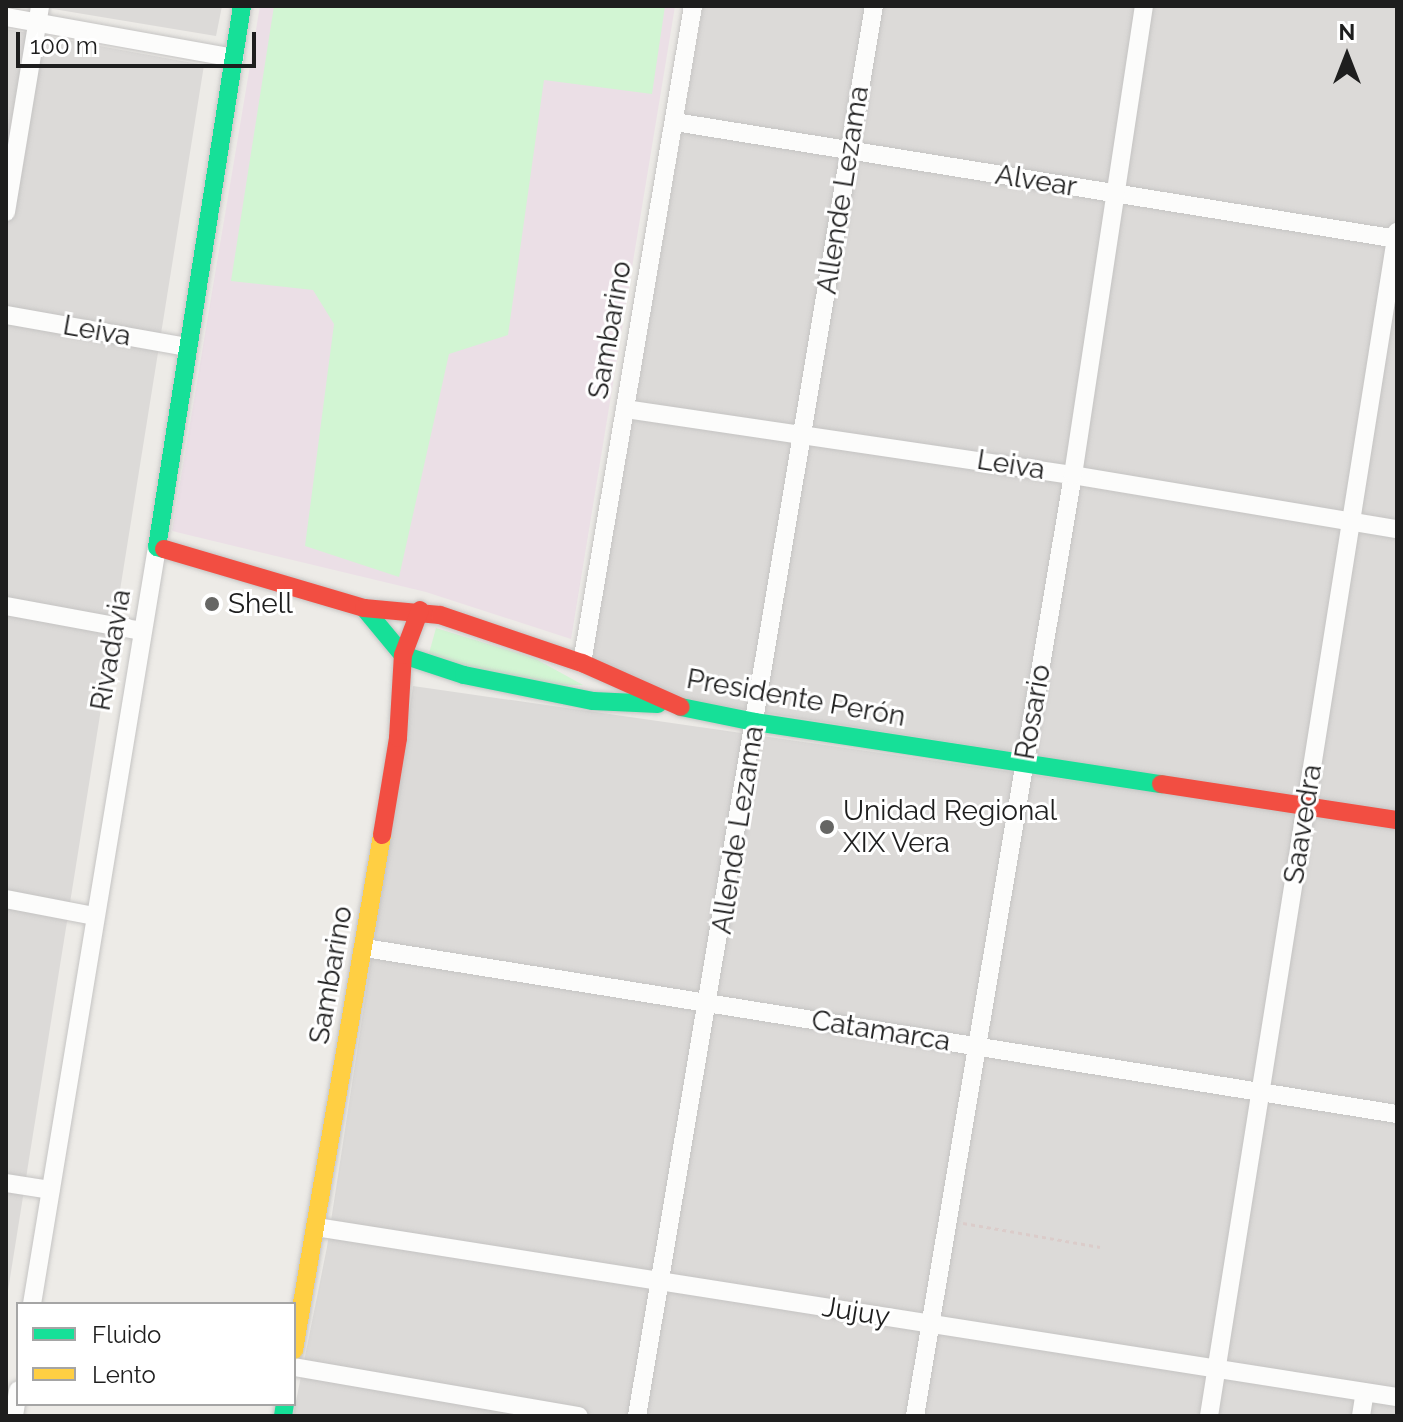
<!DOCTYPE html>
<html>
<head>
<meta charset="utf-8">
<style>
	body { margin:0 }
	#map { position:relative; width:1403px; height:1422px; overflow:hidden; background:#edebe7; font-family:Raleway,sans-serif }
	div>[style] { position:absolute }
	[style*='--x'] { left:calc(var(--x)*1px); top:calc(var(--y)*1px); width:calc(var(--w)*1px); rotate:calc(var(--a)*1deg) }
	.residential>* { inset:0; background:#dcdad8 }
	.industrial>* { inset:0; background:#ebdfe6 }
	.park>* { inset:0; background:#d2f5d3 }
	.path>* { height:3px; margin-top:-1.5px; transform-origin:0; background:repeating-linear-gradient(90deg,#dbccca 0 4px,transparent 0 8px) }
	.roads { filter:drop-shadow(0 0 2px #c5c4c3) drop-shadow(0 0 2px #c5c4c3) }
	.street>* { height:18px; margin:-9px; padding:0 9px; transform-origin:9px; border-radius:9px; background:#fcfcfb }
	.fast>* { height:18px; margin:-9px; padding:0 9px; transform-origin:9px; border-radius:9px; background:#16e098 }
	.slow>* { height:18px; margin:-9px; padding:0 9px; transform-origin:9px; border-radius:9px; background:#ffcf43 }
	.jam>* { height:18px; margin:-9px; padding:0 9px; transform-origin:9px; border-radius:9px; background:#f24e42 }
	.dots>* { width:22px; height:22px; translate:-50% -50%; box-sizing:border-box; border:4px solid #fff; border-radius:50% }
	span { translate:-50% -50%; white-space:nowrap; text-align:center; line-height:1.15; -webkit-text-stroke:6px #fff; paint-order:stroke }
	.street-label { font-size:28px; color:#1e1e1e }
	.poi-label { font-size:28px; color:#1e1e1e }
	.left { translate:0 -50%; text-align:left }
	.frame { position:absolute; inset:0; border:8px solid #1e1e1e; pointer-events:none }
	.legend { position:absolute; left:16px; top:1302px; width:280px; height:104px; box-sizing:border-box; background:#fff; border:2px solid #a5a5a5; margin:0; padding:10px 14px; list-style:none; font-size:24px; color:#1e1e1e }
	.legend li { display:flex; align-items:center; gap:16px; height:40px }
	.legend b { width:40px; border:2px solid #a5a5a5 }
	.north { position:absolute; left:1307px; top:16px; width:80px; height:80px; -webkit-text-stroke:6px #fff; paint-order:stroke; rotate:0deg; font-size:22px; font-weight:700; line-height:32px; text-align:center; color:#1e1e1e }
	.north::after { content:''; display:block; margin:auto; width:28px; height:36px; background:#1e1e1e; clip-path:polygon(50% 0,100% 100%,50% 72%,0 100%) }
	.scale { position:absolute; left:16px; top:32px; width:240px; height:36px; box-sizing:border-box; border:4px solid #1e1e1e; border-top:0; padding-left:10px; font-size:24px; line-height:28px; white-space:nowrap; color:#1e1e1e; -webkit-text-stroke:6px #fff; paint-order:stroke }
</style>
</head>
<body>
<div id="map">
	<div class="residential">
		<i style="clip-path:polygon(35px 6px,222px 6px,216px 36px)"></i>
		<i style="clip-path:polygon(703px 6px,1397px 6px,1397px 813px,683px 700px,592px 658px)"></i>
		<i style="clip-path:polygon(6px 29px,204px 65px,6px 1303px)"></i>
		<i style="clip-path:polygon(413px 686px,1397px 827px,1397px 1416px,293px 1416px,327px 1247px)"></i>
	</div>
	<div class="industrial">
		<i style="clip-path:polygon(260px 6px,675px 6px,571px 639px,426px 592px,172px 531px)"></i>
	</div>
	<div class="park">
		<i style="clip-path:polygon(274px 6px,665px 6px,652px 94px,544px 80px,508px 335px,449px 354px,399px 577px,305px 546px,334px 324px,313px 290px,231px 281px)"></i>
		<i style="clip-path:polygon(436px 628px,534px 658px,583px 685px,544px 685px,428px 657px)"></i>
	</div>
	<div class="path">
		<i style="--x:963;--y:1223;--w:139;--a:9.9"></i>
	</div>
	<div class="roads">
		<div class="street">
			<i style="--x:6;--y:17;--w:232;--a:10.2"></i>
			<i style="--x:675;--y:122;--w:731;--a:9.2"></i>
			<i style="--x:6;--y:212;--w:209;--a:-80.6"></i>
			<i style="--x:6;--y:315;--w:184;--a:10"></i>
			<i style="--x:625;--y:409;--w:453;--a:8.4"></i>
			<i style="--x:1073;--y:475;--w:328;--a:9.5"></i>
			<i style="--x:6;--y:606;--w:138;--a:10.4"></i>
			<i style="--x:582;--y:663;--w:666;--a:-80.41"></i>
			<i style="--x:6;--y:899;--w:90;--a:10.9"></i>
			<i style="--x:365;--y:948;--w:1045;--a:9.14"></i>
			<i style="--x:6;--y:1183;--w:45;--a:9"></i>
			<i style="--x:316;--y:1227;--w:1094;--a:8.94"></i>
			<i style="--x:32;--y:1304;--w:767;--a:-80.62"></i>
			<i style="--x:294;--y:1367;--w:289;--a:9.8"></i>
			<i style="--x:14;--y:1416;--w:26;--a:-81"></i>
			<i style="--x:637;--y:1416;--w:1430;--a:-80.46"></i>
			<i style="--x:915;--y:1416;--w:954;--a:-80.47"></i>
			<i style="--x:1073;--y:475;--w:474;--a:-81.4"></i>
			<i style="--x:1209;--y:1416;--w:1199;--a:-80.98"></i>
			<i style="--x:1361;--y:1416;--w:24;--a:-81"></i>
		</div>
		<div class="fast">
			<i style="--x:164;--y:549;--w:7;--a:-164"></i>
			<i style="--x:157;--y:547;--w:548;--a:-81.07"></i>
			<i style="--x:364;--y:608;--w:61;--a:50.3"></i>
			<i style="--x:403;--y:655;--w:64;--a:18.2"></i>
			<i style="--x:464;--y:675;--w:132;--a:11.4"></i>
			<i style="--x:593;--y:701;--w:65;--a:2.6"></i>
			<i style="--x:681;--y:707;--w:76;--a:11.5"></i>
			<i style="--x:755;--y:722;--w:411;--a:8.7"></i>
			<i style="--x:283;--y:1416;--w:12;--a:-81"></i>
		</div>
		<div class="slow">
			<i style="--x:294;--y:1350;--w:522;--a:-80.3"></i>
		</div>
		<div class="jam">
			<i style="--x:164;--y:549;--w:209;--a:16.4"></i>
			<i style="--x:364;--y:608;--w:76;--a:5.3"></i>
			<i style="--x:440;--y:615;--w:150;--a:18.7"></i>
			<i style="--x:582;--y:663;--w:108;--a:24"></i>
			<i style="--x:1161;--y:784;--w:239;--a:8.7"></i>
			<i style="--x:382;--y:835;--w:98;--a:-80.6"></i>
			<i style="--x:398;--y:738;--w:83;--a:-86.6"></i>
			<i style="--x:403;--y:655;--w:48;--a:-69.3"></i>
		</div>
	</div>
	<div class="dots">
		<i style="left:212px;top:604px;background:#666664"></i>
		<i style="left:827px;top:827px;background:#666664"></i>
	</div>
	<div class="street-label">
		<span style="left:1036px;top:181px;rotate:9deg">Alvear</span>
		<span style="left:843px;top:190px;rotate:-81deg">Allende Lezama</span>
		<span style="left:610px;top:330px;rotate:-80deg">Sambarino</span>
		<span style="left:97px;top:331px;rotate:10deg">Leiva</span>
		<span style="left:1011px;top:465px;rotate:9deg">Leiva</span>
		<span style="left:111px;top:650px;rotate:-80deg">Rivadavia</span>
		<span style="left:796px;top:698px;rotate:10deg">Presidente Perón</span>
		<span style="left:1033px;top:712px;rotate:-80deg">Rosario</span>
		<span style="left:1303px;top:824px;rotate:-81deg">Saavedra</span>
		<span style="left:738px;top:830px;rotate:-81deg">Allende Lezama</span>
		<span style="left:331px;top:975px;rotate:-80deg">Sambarino</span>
		<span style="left:881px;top:1031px;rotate:9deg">Catamarca</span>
		<span style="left:856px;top:1312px;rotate:9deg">Jujuy</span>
	</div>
	<div class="poi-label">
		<span class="left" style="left:228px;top:604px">Shell</span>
		<span class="left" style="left:843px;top:827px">Unidad Regional<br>XIX Vera</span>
	</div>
	<div class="frame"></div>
	<ul class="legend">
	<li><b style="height:10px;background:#16e098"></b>Fluido</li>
	<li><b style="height:10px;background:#ffcf43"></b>Lento</li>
	</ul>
	<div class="north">N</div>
	<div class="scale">100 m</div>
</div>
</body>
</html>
